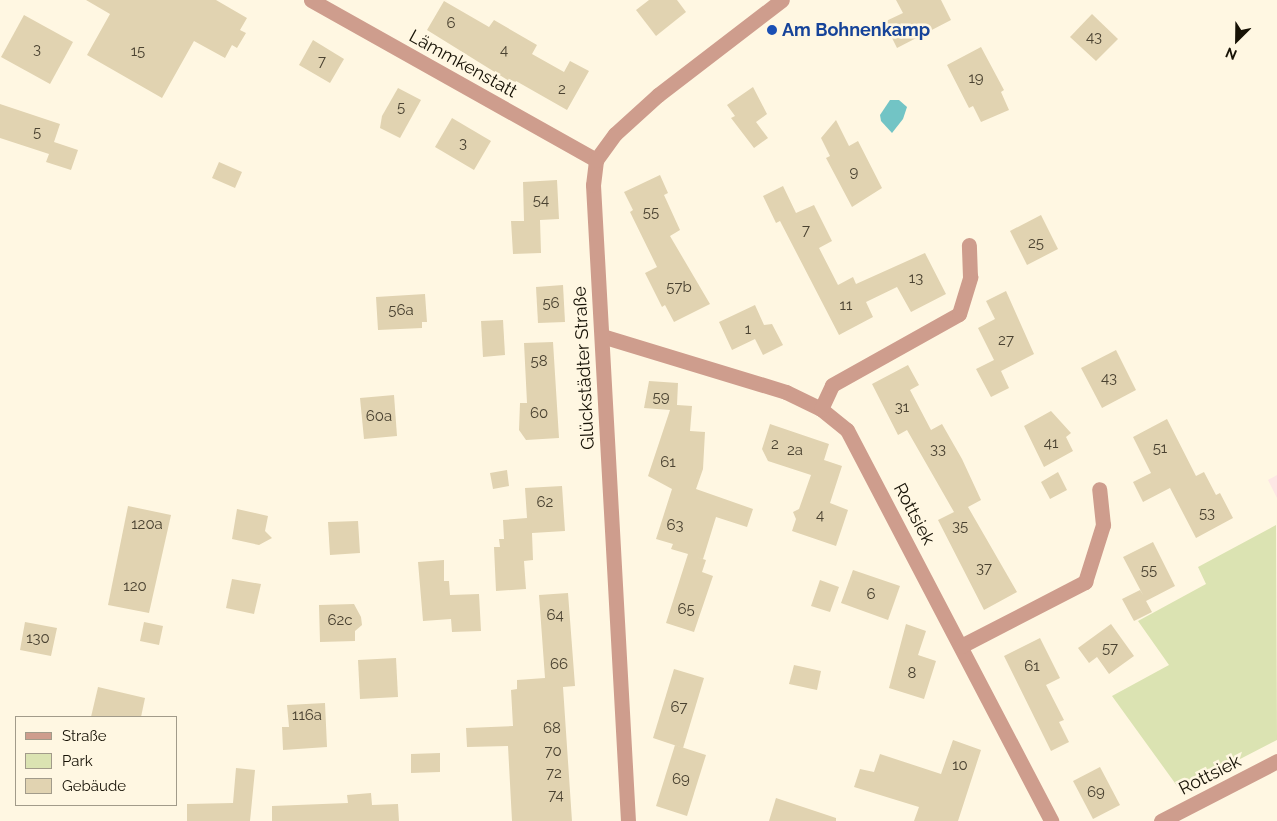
<!DOCTYPE html>
<html>
<head>
<meta charset="utf-8">
<style>
	body { margin:0 }
	#map { position:relative; width:1277px; height:821px; overflow:hidden; background:#fff7e2; font-family:Raleway,sans-serif }
	div>[style] { position:absolute }
	[style*='--x'] { left:calc(var(--x)*1px); top:calc(var(--y)*1px); width:calc(var(--w)*1px); rotate:calc(var(--a)*1deg) }
	.education>* { inset:0; background:#fde7e5 }
	.green>* { inset:0; background:#dbe3b2 }
	.water>* { inset:0; background:#72c4c5 }
	.building>* { inset:0; background:#e1d3b1 }
	.minor>* { height:15px; margin:-7.5px; padding:0 7.5px; transform-origin:7.5px; border-radius:7.5px; background:#ce9d8d }
	.dots>* { width:14px; height:14px; translate:-50% -50%; box-sizing:border-box; border:2px solid #fff7e2; border-radius:50% }
	span { translate:-50% -50%; white-space:nowrap; text-align:center; line-height:1.15; -webkit-text-stroke:5px #fff7e2; paint-order:stroke }
	.number-label { font-size:15px; color:#4a4231 }
	.number-label span { -webkit-text-stroke-width:0 }
	.transit-label { font-size:18px; color:#164399; font-weight:700 }
	.left { translate:0 -50%; text-align:left }
	.street-label { font-size:18px; color:#171206 }
	.legend { position:absolute; left:15px; top:716px; width:162px; height:90px; box-sizing:border-box; background:#fff7e2; border:1px solid #a29b8a; margin:0; padding:6px 9px; list-style:none; font-size:15px; color:#171206 }
	.legend li { display:flex; align-items:center; gap:10px; height:25px }
	.legend b { width:25px; border:1px solid #a29b8a }
	.north { position:absolute; left:1212px; top:15px; width:50px; height:50px; -webkit-text-stroke:4px #fff7e2; paint-order:stroke; rotate:203deg; font-size:14px; font-weight:700; line-height:20px; text-align:center; color:#171206 }
	.north::after { content:''; display:block; margin:auto; width:18px; height:22px; background:#171206; clip-path:polygon(50% 0,100% 100%,50% 72%,0 100%) }
</style>
</head>
<body>
<div id="map">
	<div class="education">
		<i style="clip-path:polygon(1277px 475px,1277px 498px,1268px 480px)"></i>
	</div>
	<div class="green">
		<i style="clip-path:polygon(1276px 525px,1277px 740px,1180px 790px,1112px 696px,1169px 665px,1138px 621px,1206px 584px,1198px 567px)"></i>
	</div>
	<div class="water">
		<i style="clip-path:polygon(890px 100px,899px 100px,907px 107px,903px 119px,892px 133px,881px 121px,880px 115px)"></i>
	</div>
	<div class="building">
		<i style="clip-path:polygon(86px 0,216px 0,247px 18px,240px 30px,246px 33px,237px 48px,232px 45px,225px 58px,194px 41px,162px 98px,87px 55px,110px 14px)"></i>
		<i style="clip-path:polygon(649px 0,677px 0,686px 12px,656px 36px,636px 10px)"></i>
		<i style="clip-path:polygon(896px 0,941px 0,951px 20px,897px 48px,884px 22px,903px 13px)"></i>
		<i style="clip-path:polygon(444px 1px,489px 27px,494px 20px,537px 45px,532px 54px,564px 72px,570px 61px,589px 71px,567px 110px,516px 81px,514px 84px,427px 30px)"></i>
		<i style="clip-path:polygon(1092px 14px,1118px 39px,1096px 61px,1070px 37px)"></i>
		<i style="clip-path:polygon(24px 15px,73px 42px,50px 84px,1px 57px)"></i>
		<i style="clip-path:polygon(313px 40px,344px 59px,330px 83px,299px 65px)"></i>
		<i style="clip-path:polygon(981px 47px,1004px 90px,1001px 92px,1009px 110px,981px 122px,973px 106px,969px 108px,947px 65px)"></i>
		<i style="clip-path:polygon(753px 87px,767px 114px,756px 122px,768px 138px,754px 148px,731px 118px,735px 116px,727px 105px)"></i>
		<i style="clip-path:polygon(398px 88px,421px 100px,400px 138px,380px 128px,382px 116px)"></i>
		<i style="clip-path:polygon(0 104px,60px 124px,54px 142px,78px 150px,71px 170px,46px 162px,49px 154px,0 138px)"></i>
		<i style="clip-path:polygon(452px 118px,491px 141px,474px 170px,435px 147px)"></i>
		<i style="clip-path:polygon(836px 120px,849px 146px,858px 141px,882px 188px,852px 207px,826px 158px,830px 156px,821px 138px)"></i>
		<i style="clip-path:polygon(219px 162px,242px 172px,235px 188px,212px 178px)"></i>
		<i style="clip-path:polygon(660px 175px,668px 193px,664px 195px,680px 230px,670px 236px,710px 304px,674px 322px,665px 305px,662px 307px,645px 273px,657px 267px,630px 212px,633px 210px,624px 192px)"></i>
		<i style="clip-path:polygon(557px 180px,559px 219px,540px 220px,541px 253px,513px 254px,511px 221px,524px 221px,523px 182px)"></i>
		<i style="clip-path:polygon(783px 186px,796px 213px,814px 205px,832px 241px,819px 248px,838px 285px,853px 277px,856px 284px,925px 253px,946px 294px,911px 312px,897px 287px,866px 302px,873px 317px,839px 335px,780px 221px,776px 223px,763px 196px)"></i>
		<i style="clip-path:polygon(1041px 215px,1058px 249px,1027px 265px,1010px 231px)"></i>
		<i style="clip-path:polygon(563px 285px,565px 322px,538px 323px,536px 287px)"></i>
		<i style="clip-path:polygon(1006px 291px,1034px 354px,1001px 371px,1009px 388px,991px 397px,976px 369px,994px 360px,978px 328px,995px 319px,986px 301px)"></i>
		<i style="clip-path:polygon(425px 294px,427px 322px,422px 322px,422px 328px,378px 330px,376px 297px)"></i>
		<i style="clip-path:polygon(755px 305px,764px 325px,772px 324px,783px 345px,763px 355px,755px 339px,732px 350px,719px 322px)"></i>
		<i style="clip-path:polygon(503px 320px,505px 355px,483px 357px,481px 321px)"></i>
		<i style="clip-path:polygon(553px 342px,559px 438px,526px 440px,519px 430px,520px 403px,527px 403px,524px 343px)"></i>
		<i style="clip-path:polygon(1116px 350px,1136px 390px,1102px 408px,1081px 368px)"></i>
		<i style="clip-path:polygon(908px 365px,919px 385px,910px 390px,931px 430px,942px 424px,962px 459px,981px 500px,968px 507px,1017px 592px,984px 610px,938px 520px,954px 512px,907px 430px,898px 435px,872px 384px)"></i>
		<i style="clip-path:polygon(649px 381px,678px 383px,677px 405px,692px 406px,690px 431px,705px 432px,703px 469px,696px 489px,753px 509px,747px 527px,716px 517px,703px 559px,696px 557px,706px 560px,702px 572px,713px 576px,694px 632px,666px 623px,688px 554px,671px 549px,673px 544px,656px 539px,672px 489px,648px 476px,670px 410px,644px 408px)"></i>
		<i style="clip-path:polygon(394px 395px,397px 436px,364px 439px,360px 398px)"></i>
		<i style="clip-path:polygon(1051px 411px,1071px 433px,1066px 437px,1073px 451px,1044px 467px,1024px 426px)"></i>
		<i style="clip-path:polygon(1167px 419px,1196px 476px,1204px 472px,1216px 495px,1220px 493px,1233px 518px,1196px 538px,1170px 488px,1143px 502px,1133px 482px,1151px 473px,1133px 437px)"></i>
		<i style="clip-path:polygon(770px 424px,829px 444px,824px 460px,842px 466px,830px 503px,848px 510px,836px 546px,792px 531px,796px 519px,793px 512px,799px 509px,811px 475px,768px 461px,762px 449px)"></i>
		<i style="clip-path:polygon(507px 470px,509px 486px,493px 489px,490px 473px)"></i>
		<i style="clip-path:polygon(1058px 472px,1067px 490px,1050px 499px,1041px 482px)"></i>
		<i style="clip-path:polygon(562px 486px,565px 531px,532px 533px,533px 560px,524px 561px,526px 589px,496px 591px,494px 547px,500px 547px,499px 539px,504px 539px,503px 520px,527px 518px,525px 488px)"></i>
		<i style="clip-path:polygon(128px 506px,171px 515px,149px 613px,108px 605px)"></i>
		<i style="clip-path:polygon(237px 509px,268px 516px,265px 531px,272px 538px,259px 545px,232px 539px)"></i>
		<i style="clip-path:polygon(358px 521px,360px 553px,330px 555px,328px 522px)"></i>
		<i style="clip-path:polygon(1153px 542px,1175px 586px,1146px 601px,1152px 612px,1134px 621px,1122px 599px,1140px 590px,1143px 595px,1123px 557px)"></i>
		<i style="clip-path:polygon(444px 560px,444px 581px,449px 581px,450px 595px,479px 594px,481px 631px,452px 632px,451px 619px,423px 621px,418px 562px)"></i>
		<i style="clip-path:polygon(853px 570px,900px 586px,888px 620px,841px 603px)"></i>
		<i style="clip-path:polygon(232px 579px,261px 584px,254px 614px,226px 608px)"></i>
		<i style="clip-path:polygon(820px 580px,839px 587px,830px 612px,811px 606px)"></i>
		<i style="clip-path:polygon(568px 593px,575px 686px,563px 687px,572px 821px,512px 821px,508px 746px,467px 747px,466px 728px,513px 726px,511px 690px,517px 689px,517px 680px,545px 678px,539px 595px)"></i>
		<i style="clip-path:polygon(354px 604px,361px 617px,362px 625px,355px 631px,355px 641px,320px 642px,319px 605px)"></i>
		<i style="clip-path:polygon(25px 622px,57px 628px,51px 656px,20px 650px)"></i>
		<i style="clip-path:polygon(144px 622px,163px 626px,159px 645px,140px 641px)"></i>
		<i style="clip-path:polygon(906px 624px,926px 631px,918px 655px,936px 661px,924px 699px,889px 688px)"></i>
		<i style="clip-path:polygon(1111px 624px,1134px 656px,1109px 674px,1097px 657px,1089px 663px,1078px 648px)"></i>
		<i style="clip-path:polygon(1040px 638px,1060px 678px,1046px 685px,1064px 720px,1059px 722px,1069px 742px,1051px 751px,1004px 656px)"></i>
		<i style="clip-path:polygon(396px 658px,398px 697px,360px 699px,358px 660px)"></i>
		<i style="clip-path:polygon(794px 665px,821px 671px,817px 690px,789px 684px)"></i>
		<i style="clip-path:polygon(674px 669px,704px 678px,683px 748px,653px 738px)"></i>
		<i style="clip-path:polygon(98px 687px,145px 698px,141px 717px,91px 717px)"></i>
		<i style="clip-path:polygon(325px 703px,327px 747px,283px 750px,282px 727px,289px 727px,287px 705px)"></i>
		<i style="clip-path:polygon(953px 740px,981px 750px,958px 821px,914px 821px,919px 807px,854px 787px,860px 769px,874px 772px,880px 754px,941px 774px)"></i>
		<i style="clip-path:polygon(675px 745px,706px 755px,687px 816px,656px 806px)"></i>
		<i style="clip-path:polygon(440px 753px,440px 772px,411px 773px,411px 754px)"></i>
		<i style="clip-path:polygon(1100px 767px,1120px 805px,1093px 819px,1073px 781px)"></i>
		<i style="clip-path:polygon(236px 768px,255px 770px,250px 821px,187px 821px,187px 804px,233px 803px)"></i>
		<i style="clip-path:polygon(371px 793px,372px 805px,398px 804px,399px 821px,272px 821px,272px 806px,348px 803px,347px 795px)"></i>
		<i style="clip-path:polygon(776px 798px,836px 818px,836px 821px,769px 821px)"></i>
	</div>
	<div class="minor">
		<i style="--x:311;--y:0;--w:327;--a:29.3"></i>
		<i style="--x:602;--y:336;--w:192;--a:16.9"></i>
		<i style="--x:786;--y:392;--w:39;--a:26"></i>
		<i style="--x:821;--y:409;--w:33;--a:39"></i>
		<i style="--x:847;--y:430;--w:441;--a:62.4"></i>
		<i style="--x:821;--y:409;--w:26;--a:-65"></i>
		<i style="--x:832;--y:385;--w:145;--a:-29.2"></i>
		<i style="--x:959;--y:314;--w:39;--a:-73"></i>
		<i style="--x:970;--y:277;--w:32;--a:-92"></i>
		<i style="--x:961;--y:646;--w:140;--a:-27.3"></i>
		<i style="--x:1085;--y:582;--w:60;--a:-72.5"></i>
		<i style="--x:1103;--y:525;--w:36;--a:-96"></i>
		<i style="--x:628;--y:821;--w:637;--a:-93.15"></i>
		<i style="--x:593;--y:185;--w:25;--a:-83"></i>
		<i style="--x:596;--y:160;--w:32;--a:-54"></i>
		<i style="--x:615;--y:134;--w:58;--a:-42.2"></i>
		<i style="--x:658;--y:95;--w:156;--a:-37.5"></i>
		<i style="--x:1161;--y:821;--w:131;--a:-27.3"></i>
	</div>
	<div class="dots">
		<i style="left:772px;top:30px;background:#1a4fb4"></i>
	</div>
	<div class="number-label">
		<span style="left:451px;top:24px">6</span>
		<span style="left:1094px;top:38px">43</span>
		<span style="left:37px;top:50px">3</span>
		<span style="left:504px;top:51px">4</span>
		<span style="left:138px;top:52px">15</span>
		<span style="left:322px;top:62px">7</span>
		<span style="left:976px;top:79px">19</span>
		<span style="left:562px;top:90px">2</span>
		<span style="left:401px;top:108px">5</span>
		<span style="left:37px;top:133px">5</span>
		<span style="left:463px;top:144px">3</span>
		<span style="left:854px;top:173px">9</span>
		<span style="left:541px;top:201px">54</span>
		<span style="left:651px;top:213px">55</span>
		<span style="left:806px;top:231px">7</span>
		<span style="left:1036px;top:244px">25</span>
		<span style="left:916px;top:279px">13</span>
		<span style="left:679px;top:288px">57b</span>
		<span style="left:551px;top:304px">56</span>
		<span style="left:846px;top:306px">11</span>
		<span style="left:401px;top:311px">56a</span>
		<span style="left:748px;top:330px">1</span>
		<span style="left:1006px;top:341px">27</span>
		<span style="left:539px;top:362px">58</span>
		<span style="left:1109px;top:379px">43</span>
		<span style="left:661px;top:398px">59</span>
		<span style="left:902px;top:408px">31</span>
		<span style="left:539px;top:414px">60</span>
		<span style="left:379px;top:417px">60a</span>
		<span style="left:1051px;top:444px">41</span>
		<span style="left:775px;top:445px">2</span>
		<span style="left:1160px;top:449px">51</span>
		<span style="left:938px;top:450px">33</span>
		<span style="left:795px;top:451px">2a</span>
		<span style="left:668px;top:463px">61</span>
		<span style="left:545px;top:503px">62</span>
		<span style="left:1207px;top:514px">53</span>
		<span style="left:820px;top:516px">4</span>
		<span style="left:147px;top:525px">120a</span>
		<span style="left:675px;top:526px">63</span>
		<span style="left:960px;top:527px">35</span>
		<span style="left:984px;top:569px">37</span>
		<span style="left:1149px;top:571px">55</span>
		<span style="left:135px;top:587px">120</span>
		<span style="left:871px;top:595px">6</span>
		<span style="left:686px;top:610px">65</span>
		<span style="left:555px;top:616px">64</span>
		<span style="left:340px;top:621px">62c</span>
		<span style="left:38px;top:639px">130</span>
		<span style="left:1110px;top:649px">57</span>
		<span style="left:559px;top:665px">66</span>
		<span style="left:1032px;top:667px">61</span>
		<span style="left:912px;top:674px">8</span>
		<span style="left:679px;top:708px">67</span>
		<span style="left:307px;top:716px">116a</span>
		<span style="left:552px;top:729px">68</span>
		<span style="left:553px;top:752px">70</span>
		<span style="left:960px;top:766px">10</span>
		<span style="left:554px;top:774px">72</span>
		<span style="left:681px;top:780px">69</span>
		<span style="left:1096px;top:793px">69</span>
		<span style="left:556px;top:796px">74</span>
	</div>
	<div class="transit-label">
		<span class="left" style="left:782px;top:30px">Am Bohnenkamp</span>
	</div>
	<div class="street-label">
		<span style="left:463px;top:64px;rotate:29deg">Lämmkenstatt</span>
		<span style="left:584px;top:368px;rotate:-93deg">Glückstädter Straße</span>
		<span style="left:914px;top:514px;rotate:62deg">Rottsiek</span>
		<span style="left:1210px;top:775px;rotate:-27deg">Rottsiek</span>
	</div>
	<ul class="legend">
	<li><b style="height:6px;background:#ce9d8d"></b>Straße</li>
	<li><b style="height:14px;background:#dbe3b2"></b>Park</li>
	<li><b style="height:14px;background:#e1d3b1"></b>Gebäude</li>
	</ul>
	<div class="north">N</div>
</div>
</body>
</html>
